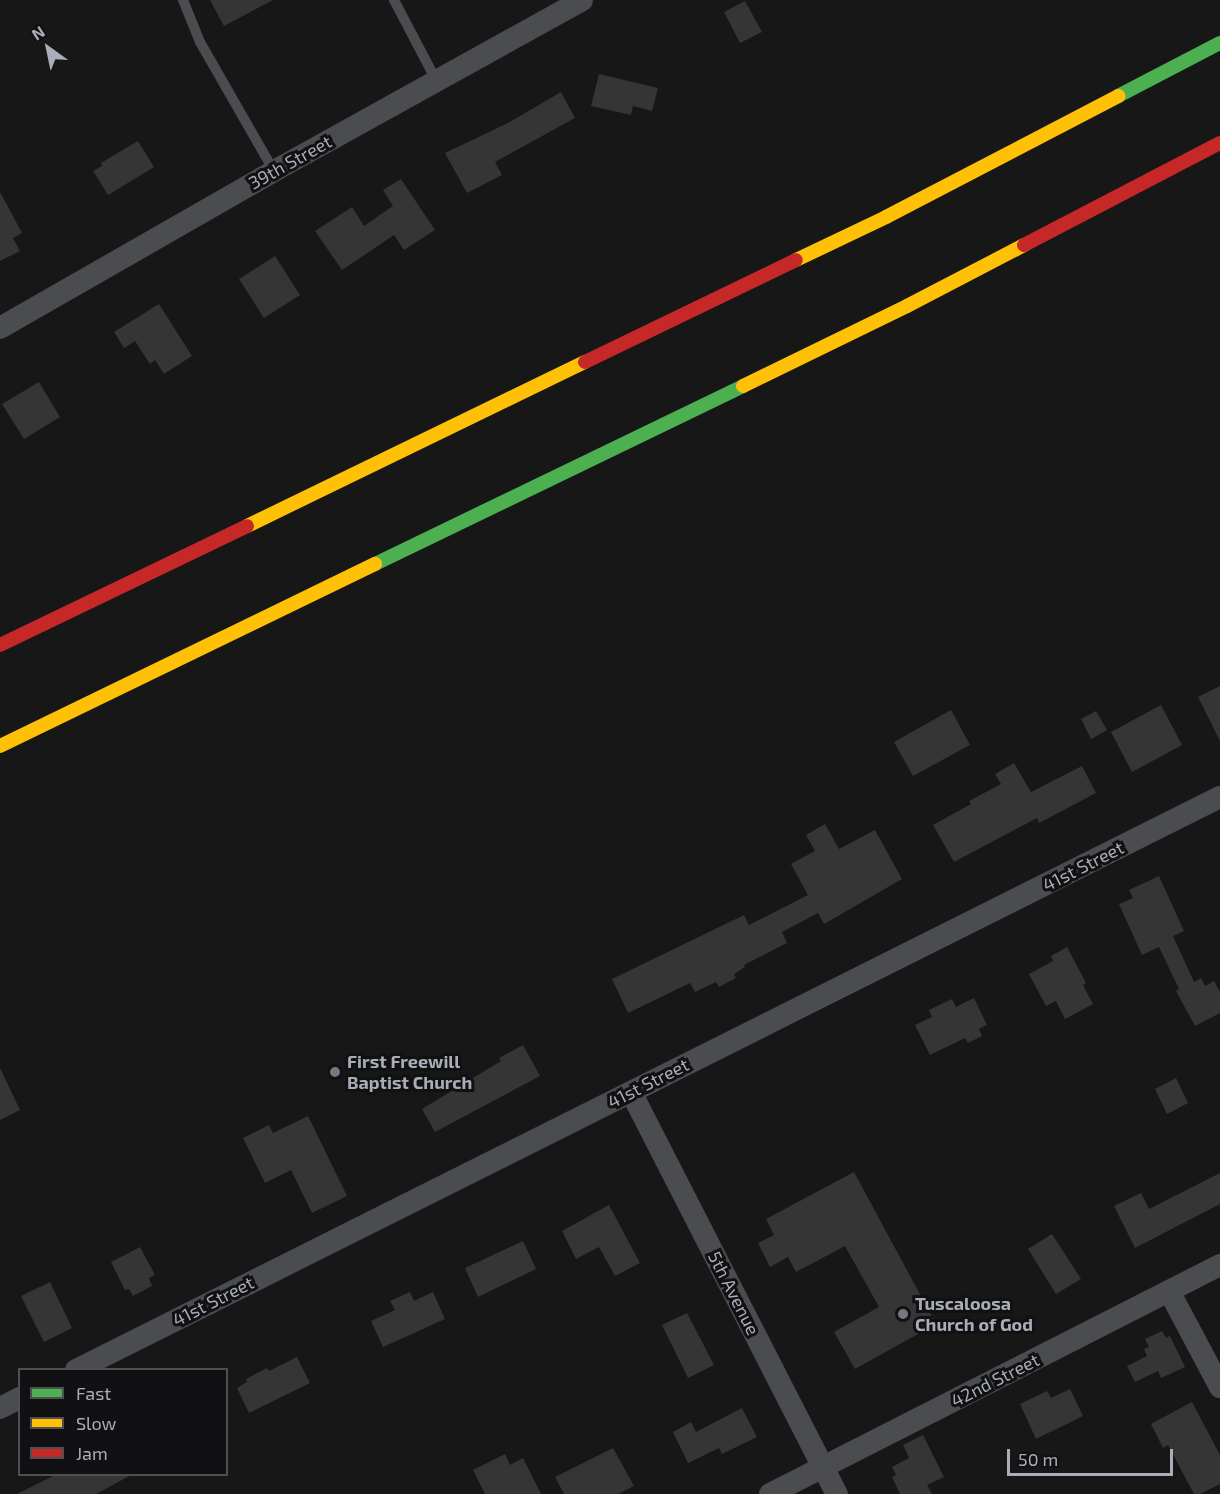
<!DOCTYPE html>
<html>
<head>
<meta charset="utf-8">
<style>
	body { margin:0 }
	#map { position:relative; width:1220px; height:1494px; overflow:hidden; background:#171717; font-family:"Exo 2",sans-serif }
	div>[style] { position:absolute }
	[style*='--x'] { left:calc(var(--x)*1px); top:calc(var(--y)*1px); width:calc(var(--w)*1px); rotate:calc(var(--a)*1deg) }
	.building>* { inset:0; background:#353536 }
	.lane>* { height:10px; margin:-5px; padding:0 5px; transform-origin:5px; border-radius:5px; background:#4b4c50 }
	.street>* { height:22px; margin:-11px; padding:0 11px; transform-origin:11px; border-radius:11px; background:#4b4c50 }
	.fast>* { height:14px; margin:-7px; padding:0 7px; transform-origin:7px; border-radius:7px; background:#4caf50 }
	.slow>* { height:14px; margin:-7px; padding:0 7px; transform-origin:7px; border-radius:7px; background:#ffc107 }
	.jam>* { height:14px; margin:-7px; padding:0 7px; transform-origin:7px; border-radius:7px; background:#c62828 }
	.dots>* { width:16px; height:16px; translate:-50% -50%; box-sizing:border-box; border:3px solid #111113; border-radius:50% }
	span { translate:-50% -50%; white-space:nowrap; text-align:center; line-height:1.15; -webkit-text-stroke:6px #111113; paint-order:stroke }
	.street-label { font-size:18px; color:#a8adb8 }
	.poi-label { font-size:18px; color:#a8adb8; font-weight:700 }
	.left { translate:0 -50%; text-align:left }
	.legend { position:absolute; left:18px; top:1368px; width:210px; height:108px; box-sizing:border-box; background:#111113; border:2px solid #4d4f55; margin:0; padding:8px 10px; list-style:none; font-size:18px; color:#a8adb8 }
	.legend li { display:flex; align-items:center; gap:12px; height:30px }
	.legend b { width:30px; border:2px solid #4d4f55 }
	.north { position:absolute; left:18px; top:18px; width:60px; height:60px; -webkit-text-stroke:4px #111113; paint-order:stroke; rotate:327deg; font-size:16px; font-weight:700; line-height:24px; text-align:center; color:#a8adb8 }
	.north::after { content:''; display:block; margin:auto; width:21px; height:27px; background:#a8adb8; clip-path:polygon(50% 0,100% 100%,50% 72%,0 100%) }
	.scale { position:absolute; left:1007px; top:1449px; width:166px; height:27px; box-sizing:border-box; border:3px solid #a8adb8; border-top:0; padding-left:8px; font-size:18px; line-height:21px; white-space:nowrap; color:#a8adb8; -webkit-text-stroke:4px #111113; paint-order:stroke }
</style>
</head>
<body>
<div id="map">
	<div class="building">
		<i style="clip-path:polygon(210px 0,273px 0,224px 26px)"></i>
		<i style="clip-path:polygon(745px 1px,762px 32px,740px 43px,724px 12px)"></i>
		<i style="clip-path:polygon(599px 74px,658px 88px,652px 111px,633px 106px,631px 115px,591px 106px)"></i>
		<i style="clip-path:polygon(561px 92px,575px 118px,495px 162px,502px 175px,467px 193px,445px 153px,508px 123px)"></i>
		<i style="clip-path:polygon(138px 141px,154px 167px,108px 195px,93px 171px,102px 166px,101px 163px)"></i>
		<i style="clip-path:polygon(401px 179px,435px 230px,404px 250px,394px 235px,342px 270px,315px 231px,352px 207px,364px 226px,393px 206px,383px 190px)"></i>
		<i style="clip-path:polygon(0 192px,22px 233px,13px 238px,20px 251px,0 261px)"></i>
		<i style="clip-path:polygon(275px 256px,300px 295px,264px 318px,239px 279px)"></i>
		<i style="clip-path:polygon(159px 304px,192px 356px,164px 374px,155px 360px,150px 364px,135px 341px,124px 348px,114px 332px)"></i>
		<i style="clip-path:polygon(39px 382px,60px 417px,24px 439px,2px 404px)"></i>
		<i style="clip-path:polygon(1220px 686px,1220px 741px,1198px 697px)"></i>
		<i style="clip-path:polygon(1161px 705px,1182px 745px,1132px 772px,1111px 732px)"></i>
		<i style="clip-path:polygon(951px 710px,970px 745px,913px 776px,894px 742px)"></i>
		<i style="clip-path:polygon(1096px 711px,1107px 730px,1091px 739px,1081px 719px)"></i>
		<i style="clip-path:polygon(1014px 763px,1031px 792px,1082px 766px,1096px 793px,1039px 823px,1037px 818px,954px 862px,933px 825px,971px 804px,969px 801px,1001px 784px,995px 774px)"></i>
		<i style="clip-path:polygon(825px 824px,839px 849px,875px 830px,902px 879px,824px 924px,818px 913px,782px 932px,787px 943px,744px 965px,745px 967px,734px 974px,736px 978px,719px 987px,716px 982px,695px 992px,690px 983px,628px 1013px,612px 979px,744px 915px,749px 925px,808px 895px,791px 864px,815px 851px,806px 835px)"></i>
		<i style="clip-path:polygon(1159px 876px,1184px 931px,1173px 936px,1194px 982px,1201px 978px,1205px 986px,1214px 981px,1220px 992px,1220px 1013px,1195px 1026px,1176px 991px,1179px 989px,1159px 947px,1142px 955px,1119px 904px,1133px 898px,1129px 890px)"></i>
		<i style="clip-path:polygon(1067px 947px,1086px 983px,1083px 985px,1093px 1004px,1065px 1019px,1056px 1001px,1046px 1006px,1029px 974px,1053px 961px,1051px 956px)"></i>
		<i style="clip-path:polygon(974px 998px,987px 1025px,979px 1029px,982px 1036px,968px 1043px,965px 1038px,930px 1055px,915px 1025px,932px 1017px,929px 1010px,952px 999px,956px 1007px)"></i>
		<i style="clip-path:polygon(523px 1045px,540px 1076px,435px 1132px,422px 1109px,501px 1061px,499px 1058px)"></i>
		<i style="clip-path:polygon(0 1068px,20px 1110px,0 1120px)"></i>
		<i style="clip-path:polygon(1176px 1078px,1188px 1103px,1167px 1114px,1155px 1089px)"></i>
		<i style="clip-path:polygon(308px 1116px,347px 1196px,312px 1213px,291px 1170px,265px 1183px,243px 1138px,269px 1125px,273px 1133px)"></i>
		<i style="clip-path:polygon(854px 1172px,936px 1324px,855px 1369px,834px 1332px,879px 1307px,845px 1246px,796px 1272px,788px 1257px,770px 1267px,758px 1243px,774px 1235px,766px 1219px)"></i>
		<i style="clip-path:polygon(1220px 1173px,1220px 1204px,1135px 1248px,1114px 1206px,1141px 1193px,1149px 1209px)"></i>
		<i style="clip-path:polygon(609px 1205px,640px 1263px,615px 1276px,599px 1247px,576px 1259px,562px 1231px)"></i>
		<i style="clip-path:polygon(1052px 1234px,1081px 1279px,1056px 1294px,1028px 1249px)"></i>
		<i style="clip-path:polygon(523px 1241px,536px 1269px,478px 1297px,465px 1268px)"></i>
		<i style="clip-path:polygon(140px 1247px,155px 1275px,149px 1278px,152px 1286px,133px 1296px,129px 1289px,125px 1290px,111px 1262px)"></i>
		<i style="clip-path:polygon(50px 1282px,72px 1328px,44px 1342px,21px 1296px)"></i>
		<i style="clip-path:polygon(410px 1292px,414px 1301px,433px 1292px,445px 1319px,383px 1347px,371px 1321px,395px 1310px,390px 1301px)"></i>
		<i style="clip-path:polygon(687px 1313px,714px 1365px,688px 1378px,662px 1325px)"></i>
		<i style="clip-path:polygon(1162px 1331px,1166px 1338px,1170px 1336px,1185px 1367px,1161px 1378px,1158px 1371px,1135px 1382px,1127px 1366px,1147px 1356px,1144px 1349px,1149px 1347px,1145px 1339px)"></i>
		<i style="clip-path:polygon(297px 1357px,310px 1383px,249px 1413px,237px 1388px,247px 1382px,246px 1379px,267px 1368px,269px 1371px)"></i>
		<i style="clip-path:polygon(1070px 1389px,1083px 1416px,1036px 1439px,1020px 1404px,1047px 1391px,1051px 1398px)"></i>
		<i style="clip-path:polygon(1192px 1402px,1220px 1455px,1220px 1484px,1200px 1494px,1194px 1494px,1168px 1445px,1163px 1448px,1151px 1424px)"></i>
		<i style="clip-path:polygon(742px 1408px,757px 1437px,722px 1454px,719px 1448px,688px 1463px,673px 1432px,691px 1422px,696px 1432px)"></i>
		<i style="clip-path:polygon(923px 1435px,944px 1477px,927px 1485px,932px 1494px,900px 1494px,892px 1477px,896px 1475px,892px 1467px,909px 1458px,903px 1445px)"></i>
		<i style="clip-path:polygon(613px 1448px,634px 1486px,618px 1494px,564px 1494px,555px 1477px)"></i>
		<i style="clip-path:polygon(505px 1454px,510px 1465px,523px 1458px,541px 1494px,485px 1494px,473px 1470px)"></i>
		<i style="clip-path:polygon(57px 1474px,133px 1474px,96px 1494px,17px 1494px)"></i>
	</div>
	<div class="lane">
		<i style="--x:183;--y:0;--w:45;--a:68"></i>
		<i style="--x:200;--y:42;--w:149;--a:60.2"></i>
		<i style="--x:394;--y:0;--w:90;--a:62.3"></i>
	</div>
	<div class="street">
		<i style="--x:0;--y:328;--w:316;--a:-29.8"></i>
		<i style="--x:274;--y:171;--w:352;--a:-29"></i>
		<i style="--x:631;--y:1092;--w:452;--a:62.9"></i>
		<i style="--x:1169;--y:1291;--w:109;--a:62"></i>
		<i style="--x:76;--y:1370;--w:1279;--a:-26.61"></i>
		<i style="--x:0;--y:1408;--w:22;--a:-27"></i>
		<i style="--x:770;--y:1494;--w:505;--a:-26.97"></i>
	</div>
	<div class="fast">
		<i style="--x:1118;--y:96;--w:115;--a:-27.5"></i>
		<i style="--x:375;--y:564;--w:409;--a:-25.8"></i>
	</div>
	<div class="slow">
		<i style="--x:796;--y:260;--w:100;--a:-25.5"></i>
		<i style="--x:886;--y:217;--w:262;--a:-27.5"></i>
		<i style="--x:743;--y:386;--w:182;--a:-26"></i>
		<i style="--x:907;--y:306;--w:132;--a:-27.5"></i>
		<i style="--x:247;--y:526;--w:376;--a:-25.9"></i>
		<i style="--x:0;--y:746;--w:417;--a:-25.9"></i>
	</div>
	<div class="jam">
		<i style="--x:1024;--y:245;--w:221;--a:-27.5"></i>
		<i style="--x:585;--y:362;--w:234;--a:-25.8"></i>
		<i style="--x:0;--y:645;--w:274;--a:-25.7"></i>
	</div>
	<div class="dots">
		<i style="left:335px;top:1072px;background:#757880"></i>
		<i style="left:903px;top:1314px;background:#757880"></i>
	</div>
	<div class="street-label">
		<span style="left:290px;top:162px;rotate:-29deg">39th Street</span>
		<span style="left:1083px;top:866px;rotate:-27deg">41st Street</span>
		<span style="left:648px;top:1083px;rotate:-27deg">41st Street</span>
		<span style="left:734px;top:1293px;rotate:63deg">5th Avenue</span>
		<span style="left:213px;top:1301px;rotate:-27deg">41st Street</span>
		<span style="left:995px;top:1380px;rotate:-27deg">42nd Street</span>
	</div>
	<div class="poi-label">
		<span class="left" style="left:347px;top:1072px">First Freewill<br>Baptist Church</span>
		<span class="left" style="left:915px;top:1314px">Tuscaloosa<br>Church of God</span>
	</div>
	<ul class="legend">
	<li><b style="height:8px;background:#4caf50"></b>Fast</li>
	<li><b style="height:8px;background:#ffc107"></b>Slow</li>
	<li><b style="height:8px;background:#c62828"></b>Jam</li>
	</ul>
	<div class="north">N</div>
	<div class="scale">50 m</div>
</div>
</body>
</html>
